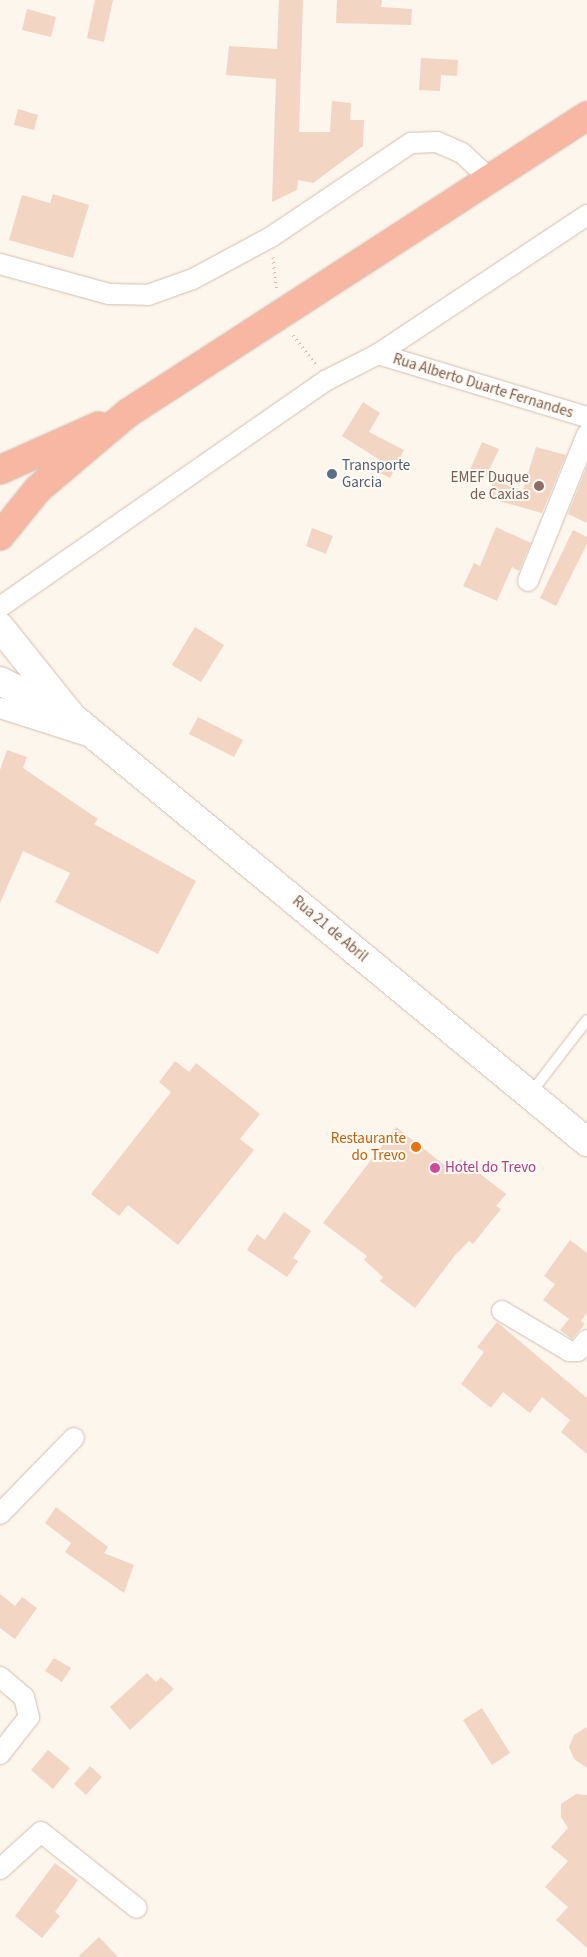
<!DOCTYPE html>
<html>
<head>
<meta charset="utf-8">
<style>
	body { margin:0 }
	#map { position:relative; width:587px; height:1957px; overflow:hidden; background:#fdf6ec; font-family:"Source Sans 3",sans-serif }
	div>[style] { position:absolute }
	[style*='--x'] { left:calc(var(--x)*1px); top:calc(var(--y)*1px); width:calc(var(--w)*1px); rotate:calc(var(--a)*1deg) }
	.building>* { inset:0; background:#f3d5c3 }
	.path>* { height:3px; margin-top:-1.5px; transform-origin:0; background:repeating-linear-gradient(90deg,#d9b8a5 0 1px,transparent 0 5px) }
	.roads { filter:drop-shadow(0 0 1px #d1beb0) drop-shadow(0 0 1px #d1beb0) }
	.lane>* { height:10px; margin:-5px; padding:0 5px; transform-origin:5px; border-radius:5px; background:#fff }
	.street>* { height:20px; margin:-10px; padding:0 10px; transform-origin:10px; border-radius:10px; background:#fff }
	.secondary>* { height:28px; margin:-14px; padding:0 14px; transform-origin:14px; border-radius:14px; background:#fff }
	.highway>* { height:28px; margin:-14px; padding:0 14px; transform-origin:14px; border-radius:14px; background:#f7b7a3 }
	.dots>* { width:14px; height:14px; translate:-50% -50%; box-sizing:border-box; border:2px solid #fffaf3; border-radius:50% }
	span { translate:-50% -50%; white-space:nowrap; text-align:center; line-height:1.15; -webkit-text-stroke:4px #fffaf3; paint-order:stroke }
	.street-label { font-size:15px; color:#7a5c4d }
	.service-label { font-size:15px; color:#4e5e75 }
	.left { translate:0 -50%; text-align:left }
	.education-label { font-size:15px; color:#785e54 }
	.right { translate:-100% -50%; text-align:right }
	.food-label { font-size:15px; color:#c56008 }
	.hotel-label { font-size:15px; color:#b23c85 }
</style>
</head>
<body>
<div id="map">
	<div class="building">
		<i style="clip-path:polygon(95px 0,113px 0,104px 42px,87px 38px)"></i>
		<i style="clip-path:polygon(279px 0,303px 0,299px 132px,330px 132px,332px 101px,351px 103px,350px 120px,364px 120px,363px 146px,313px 183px,298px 180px,297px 190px,272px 202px,276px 79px,226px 75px,229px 46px,277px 49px)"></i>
		<i style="clip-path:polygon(337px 0,382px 0,381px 7px,412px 9px,411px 25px,336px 23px)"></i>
		<i style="clip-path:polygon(27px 9px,56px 17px,51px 37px,22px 30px)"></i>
		<i style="clip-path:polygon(421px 58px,458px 60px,457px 76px,441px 75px,440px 91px,419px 90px)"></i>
		<i style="clip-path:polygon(18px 109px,38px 115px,34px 130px,14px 125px)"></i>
		<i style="clip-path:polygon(53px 194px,89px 205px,73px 258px,9px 240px,22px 195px,50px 203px)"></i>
		<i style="clip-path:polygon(363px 402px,380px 413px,369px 432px,404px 450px,390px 478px,375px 470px,380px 460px,342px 436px)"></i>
		<i style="clip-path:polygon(482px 442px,499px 449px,485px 479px,469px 472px)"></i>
		<i style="clip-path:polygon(536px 447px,566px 455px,542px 513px,488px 498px,493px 481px,523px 490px)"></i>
		<i style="clip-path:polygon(587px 466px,587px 523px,568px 514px)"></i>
		<i style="clip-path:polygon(496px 527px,531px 543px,519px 571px,512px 567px,497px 601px,463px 586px,474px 563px,480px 566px)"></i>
		<i style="clip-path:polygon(312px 528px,333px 536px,326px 554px,306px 546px)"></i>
		<i style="clip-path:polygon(573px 530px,587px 537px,587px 544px,556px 606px,540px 598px)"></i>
		<i style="clip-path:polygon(195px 627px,224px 645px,201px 682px,172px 665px)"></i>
		<i style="clip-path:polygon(198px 717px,243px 740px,234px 757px,189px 734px)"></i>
		<i style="clip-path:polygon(7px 750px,27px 757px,23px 768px,98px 819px,94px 824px,196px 881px,158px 954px,55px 902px,70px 873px,23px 851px,0 903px,0 770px)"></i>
		<i style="clip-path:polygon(175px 1061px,189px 1072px,196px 1063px,260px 1114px,240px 1139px,254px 1150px,178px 1245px,128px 1205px,119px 1216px,91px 1194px,171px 1092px,159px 1082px)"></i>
		<i style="clip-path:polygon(396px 1127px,452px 1171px,461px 1159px,506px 1194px,496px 1206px,501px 1209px,473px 1244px,469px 1241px,456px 1254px,415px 1308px,380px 1281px,383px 1277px,364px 1260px,367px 1256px,323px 1223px)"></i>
		<i style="clip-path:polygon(284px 1212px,311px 1231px,293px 1258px,298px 1261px,287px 1277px,247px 1250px,257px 1234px,265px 1240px)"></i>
		<i style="clip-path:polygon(570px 1240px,587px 1253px,587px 1313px,581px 1321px,585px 1324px,572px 1339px,560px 1330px,569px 1319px,543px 1300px,555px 1284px,544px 1276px)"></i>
		<i style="clip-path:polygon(497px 1322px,587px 1398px,587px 1454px,561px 1432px,570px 1420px,542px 1397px,530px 1413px,503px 1392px,491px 1408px,461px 1384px,484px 1352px,477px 1347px)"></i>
		<i style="clip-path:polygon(56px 1507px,108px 1547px,104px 1553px,134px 1565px,124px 1593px,65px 1552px,71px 1543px,45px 1523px)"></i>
		<i style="clip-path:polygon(0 1594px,15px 1606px,22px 1597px,37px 1608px,15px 1639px,0 1628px)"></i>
		<i style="clip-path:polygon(54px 1658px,71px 1668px,62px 1682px,45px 1671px)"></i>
		<i style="clip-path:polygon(147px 1673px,156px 1682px,161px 1677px,174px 1689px,130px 1730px,110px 1707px)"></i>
		<i style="clip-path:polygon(482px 1708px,510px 1753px,492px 1765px,463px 1720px)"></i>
		<i style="clip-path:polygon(587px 1727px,587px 1768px,574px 1759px,569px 1747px,574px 1735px)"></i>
		<i style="clip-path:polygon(48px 1750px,70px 1768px,53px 1789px,31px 1770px)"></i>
		<i style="clip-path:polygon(90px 1766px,102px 1777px,86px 1795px,74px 1784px)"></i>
		<i style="clip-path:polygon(576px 1794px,587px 1795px,587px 1948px,556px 1920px,568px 1907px,545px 1887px,568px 1861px,551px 1847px,568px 1828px,561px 1817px,561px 1804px)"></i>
		<i style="clip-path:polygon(55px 1863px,78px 1880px,55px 1912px,60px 1916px,42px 1938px,15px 1916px)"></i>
		<i style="clip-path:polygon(99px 1937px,118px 1957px,78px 1957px)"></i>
	</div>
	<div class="path">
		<i style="--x:273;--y:257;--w:31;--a:84"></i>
		<i style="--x:293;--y:335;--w:39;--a:52"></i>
	</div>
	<div class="roads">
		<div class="lane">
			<i style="--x:530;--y:1094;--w:93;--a:-52.4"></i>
		</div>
		<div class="street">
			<i style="--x:0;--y:264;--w:113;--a:15.4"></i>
			<i style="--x:109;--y:294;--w:39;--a:1"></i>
			<i style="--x:148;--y:295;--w:48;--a:-19.6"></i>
			<i style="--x:193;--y:279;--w:89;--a:-28.3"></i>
			<i style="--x:271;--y:237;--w:169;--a:-33.9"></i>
			<i style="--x:411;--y:143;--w:26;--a:-2"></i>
			<i style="--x:437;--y:142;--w:27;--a:24"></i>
			<i style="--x:462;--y:153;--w:37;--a:43"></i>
			<i style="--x:378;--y:354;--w:218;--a:16.8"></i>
			<i style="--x:528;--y:581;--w:158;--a:-68.1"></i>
			<i style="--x:0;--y:607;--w:398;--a:-34.8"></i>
			<i style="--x:327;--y:380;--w:57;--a:-27"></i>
			<i style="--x:378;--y:354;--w:251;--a:-33.6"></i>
			<i style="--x:0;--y:708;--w:96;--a:17.7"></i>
			<i style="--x:502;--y:1311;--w:78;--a:30.8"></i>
			<i style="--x:569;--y:1351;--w:9;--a:0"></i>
			<i style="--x:578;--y:1351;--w:14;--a:-51"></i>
			<i style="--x:0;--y:1514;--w:106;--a:-45.8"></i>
			<i style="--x:0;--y:1677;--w:31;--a:40"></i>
			<i style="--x:24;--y:1697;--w:21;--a:76"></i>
			<i style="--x:29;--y:1717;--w:47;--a:128.1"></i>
			<i style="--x:0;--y:1869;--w:55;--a:-42.1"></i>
			<i style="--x:41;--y:1832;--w:122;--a:38.4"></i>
		</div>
		<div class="secondary">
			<i style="--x:0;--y:627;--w:115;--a:51.3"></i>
			<i style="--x:72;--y:717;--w:668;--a:39.53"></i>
			<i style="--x:0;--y:681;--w:72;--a:26.6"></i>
		</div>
		<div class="highway">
			<i style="--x:0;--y:470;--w:108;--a:-24"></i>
			<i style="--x:0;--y:536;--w:60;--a:-51"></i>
			<i style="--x:38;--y:489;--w:118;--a:-40.2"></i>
			<i style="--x:128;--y:413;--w:547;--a:-32.91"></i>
		</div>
	</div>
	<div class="dots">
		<i style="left:332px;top:474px;background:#5c6f8a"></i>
		<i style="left:539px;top:486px;background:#8d6e63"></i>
		<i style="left:416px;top:1147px;background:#e8710a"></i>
		<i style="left:435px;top:1168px;background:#d1479c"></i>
	</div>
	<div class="street-label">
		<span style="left:483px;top:386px;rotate:17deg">Rua Alberto Duarte Fernandes</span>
		<span style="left:330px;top:929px;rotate:40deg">Rua 21 de Abril</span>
	</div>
	<div class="service-label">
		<span class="left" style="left:342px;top:474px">Transporte<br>Garcia</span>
	</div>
	<div class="education-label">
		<span class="right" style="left:529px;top:486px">EMEF Duque<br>de Caxias</span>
	</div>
	<div class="food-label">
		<span class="right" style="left:406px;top:1147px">Restaurante<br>do Trevo</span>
	</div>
	<div class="hotel-label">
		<span class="left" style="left:445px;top:1168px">Hotel do Trevo</span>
	</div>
</div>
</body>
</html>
